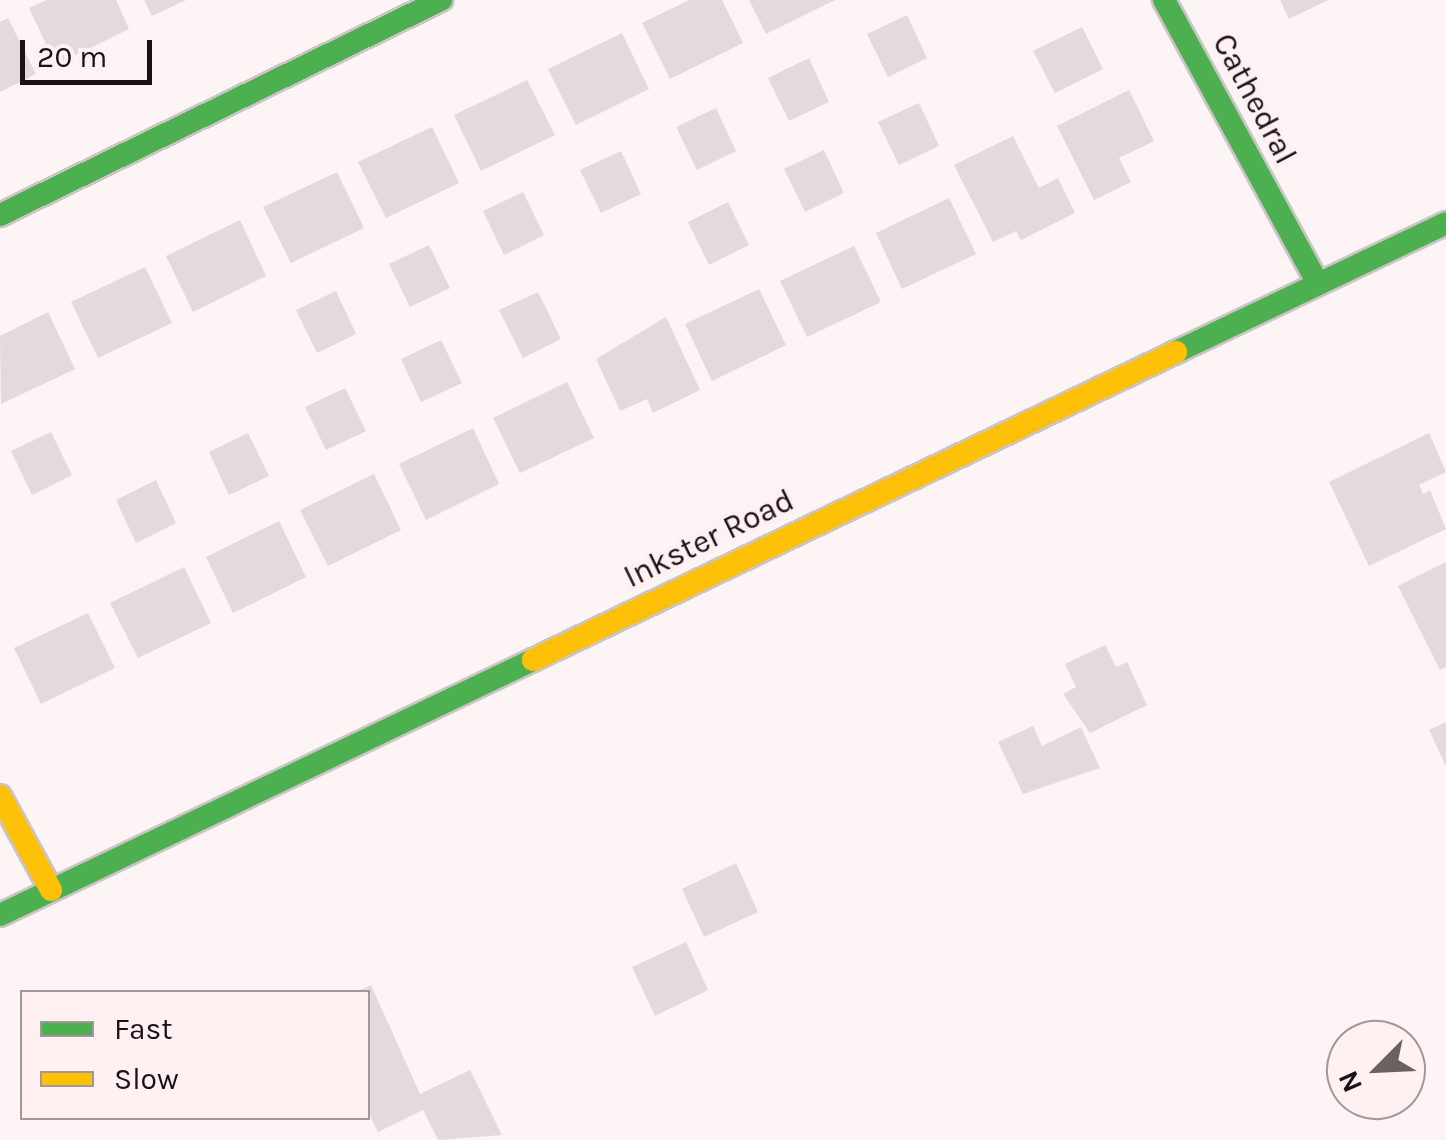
<!DOCTYPE html>
<style>
body{margin:0}
#map{position:relative;width:1446px;height:1140px;overflow:hidden;background:#fcf4f5;font-family:Karla,sans-serif}
div>[style]{position:absolute}
.building>*{inset:0;background:#e3dadb}
.roads{filter:drop-shadow(2px 0 #ccc4c5) drop-shadow(-2px 0 #ccc4c5) drop-shadow(0 2px #ccc4c5) drop-shadow(0 -2px #ccc4c5)}
.fast>*{height:22px;margin:-11px;padding:0 11px;transform-origin:11px;border-radius:11px;background:#4caf50}
.slow>*{height:22px;margin:-11px;padding:0 11px;transform-origin:11px;border-radius:11px;background:#ffc107}
span{translate:-50% -50%;white-space:nowrap;text-align:center;line-height:1.15;-webkit-text-stroke:9px #fff1f2;paint-order:stroke}
.street-label{font-size:32px;color:#1a1213}
.legend{position:absolute;left:20px;top:990px;width:350px;height:130px;box-sizing:border-box;background:#fff1f2;border:2px solid #a39899;margin:0;padding:12px 18px;list-style:none;font-size:30px;color:#1a1213}
.legend li{display:flex;align-items:center;gap:20px;height:50px}
.legend b{width:50px;border:2px solid #a39899}
.north{position:absolute;left:1326px;top:1020px;width:100px;height:100px;box-sizing:border-box;background:#fff1f2;border:2px solid #a39899;border-radius:50%;rotate:246deg;font-size:28px;font-weight:700;line-height:40px;text-align:center;color:#1a1213}
.north::after{content:'';display:block;margin:auto;width:35px;height:45px;background:#696162;clip-path:polygon(50% 0,100% 100%,50% 72%,0 100%)}
.scale{position:absolute;left:20px;top:40px;width:132px;height:45px;box-sizing:border-box;border:5px solid #1a1213;border-top:0;padding-left:12px;font-size:30px;line-height:35px;white-space:nowrap;color:#1a1213;-webkit-text-stroke:8px #fff1f2;paint-order:stroke}
</style>
<div id="map">
<div class="building">
<i style="clip-path:polygon(47px 0,116px 0,129px 29px,56px 65px,29px 8px)"></i>
<i style="clip-path:polygon(144px 0,186px 0,152px 16px)"></i>
<i style="clip-path:polygon(689px 0,722px 0,743px 43px,670px 79px,642px 23px)"></i>
<i style="clip-path:polygon(749px 0,835px 0,766px 34px)"></i>
<i style="clip-path:polygon(1280px 0,1328px 0,1289px 19px)"></i>
<i style="clip-path:polygon(907px 15px,927px 58px,888px 77px,867px 34px)"></i>
<i style="clip-path:polygon(8px 18px,36px 74px,0 92px,0 22px)"></i>
<i style="clip-path:polygon(1082px 27px,1103px 69px,1055px 93px,1033px 51px)"></i>
<i style="clip-path:polygon(622px 33px,649px 89px,576px 125px,548px 69px)"></i>
<i style="clip-path:polygon(809px 58px,829px 102px,789px 121px,768px 78px)"></i>
<i style="clip-path:polygon(527px 80px,555px 135px,481px 171px,454px 115px)"></i>
<i style="clip-path:polygon(1129px 90px,1154px 141px,1119px 158px,1131px 182px,1094px 200px,1057px 126px)"></i>
<i style="clip-path:polygon(919px 103px,939px 146px,899px 165px,878px 122px)"></i>
<i style="clip-path:polygon(716px 108px,736px 151px,697px 170px,676px 127px)"></i>
<i style="clip-path:polygon(432px 127px,459px 183px,386px 218px,358px 162px)"></i>
<i style="clip-path:polygon(1013px 136px,1039px 188px,1058px 178px,1075px 213px,1021px 240px,1016px 231px,993px 242px,954px 165px)"></i>
<i style="clip-path:polygon(824px 150px,844px 193px,805px 212px,784px 169px)"></i>
<i style="clip-path:polygon(621px 151px,641px 194px,601px 213px,580px 170px)"></i>
<i style="clip-path:polygon(337px 172px,364px 228px,291px 263px,263px 207px)"></i>
<i style="clip-path:polygon(523px 192px,544px 235px,504px 255px,483px 211px)"></i>
<i style="clip-path:polygon(949px 198px,976px 254px,902px 289px,876px 233px)"></i>
<i style="clip-path:polygon(728px 202px,749px 245px,709px 265px,688px 222px)"></i>
<i style="clip-path:polygon(240px 220px,266px 276px,193px 312px,166px 256px)"></i>
<i style="clip-path:polygon(429px 245px,450px 288px,410px 307px,389px 264px)"></i>
<i style="clip-path:polygon(854px 246px,881px 302px,807px 337px,780px 281px)"></i>
<i style="clip-path:polygon(145px 267px,172px 323px,98px 358px,71px 302px)"></i>
<i style="clip-path:polygon(759px 289px,786px 345px,712px 381px,685px 324px)"></i>
<i style="clip-path:polygon(336px 291px,356px 334px,317px 353px,296px 310px)"></i>
<i style="clip-path:polygon(538px 292px,561px 339px,523px 358px,499px 310px)"></i>
<i style="clip-path:polygon(48px 312px,75px 369px,1px 404px,0 336px)"></i>
<i style="clip-path:polygon(666px 317px,700px 390px,653px 413px,647px 399px,620px 411px,596px 359px)"></i>
<i style="clip-path:polygon(441px 340px,462px 383px,421px 402px,401px 359px)"></i>
<i style="clip-path:polygon(567px 382px,594px 438px,520px 473px,493px 418px)"></i>
<i style="clip-path:polygon(345px 388px,366px 431px,326px 450px,305px 407px)"></i>
<i style="clip-path:polygon(473px 428px,499px 484px,426px 520px,399px 464px)"></i>
<i style="clip-path:polygon(51px 432px,72px 475px,32px 495px,11px 451px)"></i>
<i style="clip-path:polygon(248px 433px,269px 476px,229px 495px,209px 452px)"></i>
<i style="clip-path:polygon(1429px 433px,1446px 472px,1419px 485px,1423px 494px,1430px 490px,1446px 529px,1369px 566px,1329px 482px)"></i>
<i style="clip-path:polygon(374px 474px,401px 530px,328px 566px,300px 510px)"></i>
<i style="clip-path:polygon(156px 480px,176px 523px,136px 543px,116px 500px)"></i>
<i style="clip-path:polygon(279px 521px,306px 577px,233px 613px,206px 557px)"></i>
<i style="clip-path:polygon(1446px 562px,1446px 667px,1440px 670px,1398px 586px)"></i>
<i style="clip-path:polygon(184px 567px,211px 623px,138px 658px,110px 603px)"></i>
<i style="clip-path:polygon(88px 613px,115px 668px,41px 704px,14px 648px)"></i>
<i style="clip-path:polygon(1105px 645px,1116px 667px,1127px 662px,1147px 705px,1090px 733px,1063px 694px,1076px 687px,1065px 664px)"></i>
<i style="clip-path:polygon(1446px 722px,1446px 766px,1429px 730px)"></i>
<i style="clip-path:polygon(1033px 726px,1042px 746px,1081px 727px,1100px 768px,1023px 794px,998px 742px)"></i>
<i style="clip-path:polygon(736px 863px,758px 912px,704px 937px,682px 889px)"></i>
<i style="clip-path:polygon(686px 942px,708px 990px,655px 1016px,632px 967px)"></i>
<i style="clip-path:polygon(371px 985px,420px 1094px,470px 1070px,502px 1135px,438px 1140px,423px 1110px,378px 1132px,368px 1111px,368px 992px,356px 992px)"></i>
</div>
<div class="roads">
<div class="fast">
<i style="left:1164px;top:0;width:323px;rotate:61.5deg"></i>
<i style="left:0;top:215px;width:491px;rotate:-26deg"></i>
<i style="left:1176px;top:352px;width:299px;rotate:-25.5deg"></i>
<i style="left:0;top:915px;width:591px;rotate:-25.57deg"></i>
</div>
<div class="slow">
<i style="left:533px;top:660px;width:713px;rotate:-25.59deg"></i>
<i style="left:0;top:796px;width:107px;rotate:61.5deg"></i>
</div>
</div>
<div class="street-label">
<span style="left:1254px;top:99px;rotate:62deg">Cathedral</span>
<span style="left:709px;top:539px;rotate:-26deg">Inkster Road</span>
</div>
<ul class="legend">
<li><b style="height:12px;background:#4caf50"></b>Fast</li>
<li><b style="height:12px;background:#ffc107"></b>Slow</li>
</ul>
<div class="north">N</div>
<div class="scale">20 m</div>
</div>
